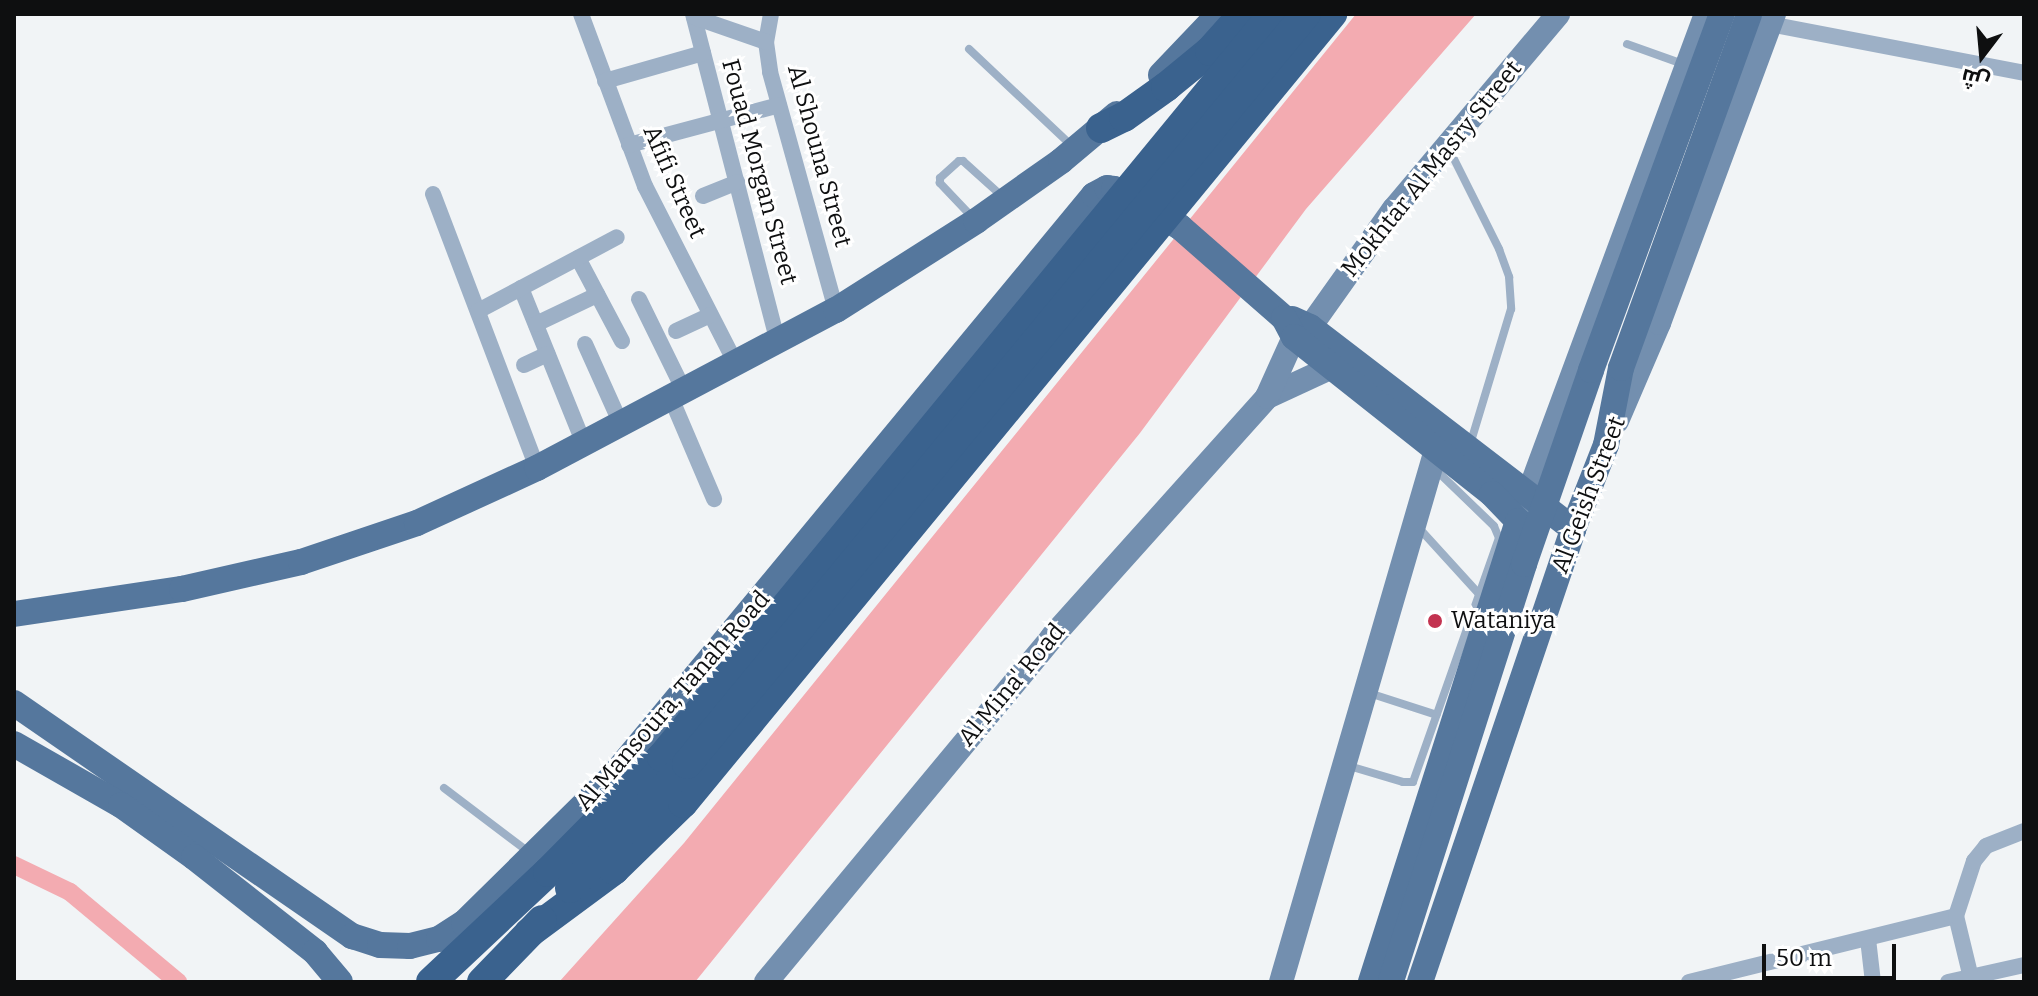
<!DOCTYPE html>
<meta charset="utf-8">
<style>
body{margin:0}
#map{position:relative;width:2038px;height:996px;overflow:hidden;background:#f1f4f6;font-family:Bitter,Cairo,serif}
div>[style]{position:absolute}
.water>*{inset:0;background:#f3abb1}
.canal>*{height:18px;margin:-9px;padding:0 9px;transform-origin:9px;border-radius:9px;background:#f3abb1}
.lane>*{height:8px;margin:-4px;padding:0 4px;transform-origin:4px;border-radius:4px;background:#9db0c6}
.street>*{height:16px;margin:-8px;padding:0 8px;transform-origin:8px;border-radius:8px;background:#9db0c6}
.secondary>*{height:24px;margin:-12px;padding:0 12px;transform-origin:12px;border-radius:12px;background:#738faf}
.primary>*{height:26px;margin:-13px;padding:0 13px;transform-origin:13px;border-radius:13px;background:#55779d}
.highway>*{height:30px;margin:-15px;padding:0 15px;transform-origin:15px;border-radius:15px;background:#3a628e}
.primary-bridge>*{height:26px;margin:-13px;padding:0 13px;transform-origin:13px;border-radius:13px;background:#55779d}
.highway-bridge>*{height:30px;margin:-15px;padding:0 15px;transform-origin:15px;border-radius:15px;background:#3a628e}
.dots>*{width:22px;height:22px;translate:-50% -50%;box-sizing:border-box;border:4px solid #fff;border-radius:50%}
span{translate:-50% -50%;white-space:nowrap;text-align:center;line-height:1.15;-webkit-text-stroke:6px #fff;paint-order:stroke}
.street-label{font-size:24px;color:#0e0f10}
.poi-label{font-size:24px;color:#0e0f10}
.left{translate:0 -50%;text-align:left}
.frame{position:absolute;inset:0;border:16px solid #0e0f10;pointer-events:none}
.north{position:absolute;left:1942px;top:16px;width:80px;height:80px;-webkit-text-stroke:6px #fff;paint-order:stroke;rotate:196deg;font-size:22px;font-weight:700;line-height:32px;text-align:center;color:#0e0f10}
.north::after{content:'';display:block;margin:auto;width:28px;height:36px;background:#0e0f10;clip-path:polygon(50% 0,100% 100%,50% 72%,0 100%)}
.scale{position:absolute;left:1762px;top:944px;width:134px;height:36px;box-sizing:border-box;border:4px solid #0e0f10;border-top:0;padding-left:10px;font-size:24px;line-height:28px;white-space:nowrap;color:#0e0f10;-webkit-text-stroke:6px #fff;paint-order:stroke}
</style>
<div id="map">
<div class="water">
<i style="clip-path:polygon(1356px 14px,1476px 14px,1306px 209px,1140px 433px,695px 982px,559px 982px,684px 843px)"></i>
</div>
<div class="canal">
<i style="left:14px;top:865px;width:62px;rotate:25.7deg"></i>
<i style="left:70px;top:892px;width:141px;rotate:39.8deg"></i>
</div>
<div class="lane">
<i style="left:1627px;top:44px;width:59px;rotate:19.7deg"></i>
<i style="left:969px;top:49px;width:141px;rotate:43.3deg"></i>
<i style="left:1450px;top:151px;width:110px;rotate:63.4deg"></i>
<i style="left:1499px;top:249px;width:30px;rotate:70deg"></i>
<i style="left:1509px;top:277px;width:32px;rotate:86deg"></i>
<i style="left:1511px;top:309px;width:142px;rotate:106.8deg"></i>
<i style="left:974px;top:219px;width:50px;rotate:-133.4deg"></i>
<i style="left:940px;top:183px;width:5px;rotate:-90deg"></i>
<i style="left:940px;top:178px;width:25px;rotate:-42deg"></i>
<i style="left:959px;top:161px;width:4px"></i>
<i style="left:963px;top:161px;width:54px;rotate:42deg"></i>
<i style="left:1418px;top:527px;width:91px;rotate:47.7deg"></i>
<i style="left:1369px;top:693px;width:71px;rotate:17.9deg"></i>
<i style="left:1349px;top:766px;width:56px;rotate:16.5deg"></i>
<i style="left:1403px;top:782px;width:10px"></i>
<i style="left:1413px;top:782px;width:259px;rotate:-70.6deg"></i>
<i style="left:1499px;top:538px;width:13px;rotate:-113deg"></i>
<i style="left:1494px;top:526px;width:83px;rotate:-136deg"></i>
<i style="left:444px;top:788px;width:108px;rotate:37.1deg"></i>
</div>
<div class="street">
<i style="left:581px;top:14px;width:184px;rotate:69.6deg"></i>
<i style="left:645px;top:186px;width:200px;rotate:62.9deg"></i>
<i style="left:693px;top:14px;width:339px;rotate:75.5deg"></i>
<i style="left:771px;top:14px;width:28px;rotate:100deg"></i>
<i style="left:766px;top:42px;width:30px;rotate:82deg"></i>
<i style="left:770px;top:72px;width:247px;rotate:74.5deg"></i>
<i style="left:694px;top:17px;width:76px;rotate:19.1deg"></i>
<i style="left:1770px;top:24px;width:259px;rotate:10.9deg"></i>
<i style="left:605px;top:81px;width:102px;rotate:-15.9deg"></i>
<i style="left:629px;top:145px;width:155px;rotate:-14.9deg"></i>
<i style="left:433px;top:194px;width:293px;rotate:69.2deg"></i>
<i style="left:703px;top:196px;width:37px;rotate:-22deg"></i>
<i style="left:578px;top:258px;width:94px;rotate:62.1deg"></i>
<i style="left:521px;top:288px;width:168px;rotate:68deg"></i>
<i style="left:639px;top:299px;width:102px;rotate:63.9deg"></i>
<i style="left:478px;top:311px;width:157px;rotate:-28deg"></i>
<i style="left:536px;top:324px;width:68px;rotate:-25.4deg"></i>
<i style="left:676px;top:331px;width:38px;rotate:-25deg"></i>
<i style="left:585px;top:344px;width:88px;rotate:65.8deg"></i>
<i style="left:524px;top:365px;width:26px;rotate:-25deg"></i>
<i style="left:671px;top:398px;width:110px;rotate:66.9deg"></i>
<i style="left:1868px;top:939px;width:43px;rotate:83.4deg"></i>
<i style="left:1689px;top:982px;width:275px;rotate:-13.9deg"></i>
<i style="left:1948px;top:982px;width:78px;rotate:-12.6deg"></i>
<i style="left:1972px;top:982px;width:68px;rotate:-103.6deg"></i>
<i style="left:1956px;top:916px;width:58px;rotate:-71.9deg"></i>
<i style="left:1974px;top:861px;width:19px;rotate:-51deg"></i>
<i style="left:1986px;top:846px;width:41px;rotate:-21.5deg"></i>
</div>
<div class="secondary">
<i style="left:1310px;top:327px;width:145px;rotate:-54.6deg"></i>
<i style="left:1394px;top:209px;width:255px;rotate:-49.9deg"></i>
<i style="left:1267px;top:397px;width:72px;rotate:-24.8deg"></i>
<i style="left:1617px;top:421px;width:107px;rotate:-66.8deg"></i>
<i style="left:1659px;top:323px;width:330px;rotate:-69.6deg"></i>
<i style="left:1522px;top:511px;width:530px;rotate:-69.68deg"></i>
<i style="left:766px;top:982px;width:448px;rotate:-50.3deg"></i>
<i style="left:1052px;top:637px;width:322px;rotate:-48.1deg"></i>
<i style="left:1267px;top:397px;width:66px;rotate:-65.8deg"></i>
<i style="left:1281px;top:982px;width:554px;rotate:-73.76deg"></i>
</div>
<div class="primary">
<i style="left:1161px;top:75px;width:84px;rotate:-46.4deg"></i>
<i style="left:1292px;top:319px;width:20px;rotate:24deg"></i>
<i style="left:1310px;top:327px;width:332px;rotate:37.5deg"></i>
<i style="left:14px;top:614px;width:170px;rotate:-8.5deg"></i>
<i style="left:182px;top:589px;width:122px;rotate:-12.8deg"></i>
<i style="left:301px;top:562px;width:122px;rotate:-18.6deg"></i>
<i style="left:417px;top:523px;width:132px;rotate:-24.6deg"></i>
<i style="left:537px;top:468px;width:338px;rotate:-27.9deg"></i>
<i style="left:836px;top:310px;width:166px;rotate:-32.4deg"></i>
<i style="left:976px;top:221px;width:104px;rotate:-35.2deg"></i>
<i style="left:1061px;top:161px;width:73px;rotate:-40deg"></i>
<i style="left:14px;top:703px;width:411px;rotate:34.6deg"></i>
<i style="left:352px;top:936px;width:29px;rotate:18deg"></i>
<i style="left:380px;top:945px;width:30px;rotate:2deg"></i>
<i style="left:410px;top:946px;width:30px;rotate:-14deg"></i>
<i style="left:439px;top:939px;width:30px;rotate:-33deg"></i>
<i style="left:464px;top:923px;width:212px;rotate:-44.6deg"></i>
<i style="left:615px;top:774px;width:751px;rotate:-50.4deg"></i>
<i style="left:1094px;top:195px;width:15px;rotate:-28deg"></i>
<i style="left:1107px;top:188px;width:7px;rotate:8deg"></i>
<i style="left:1114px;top:189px;width:76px;rotate:29.9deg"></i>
<i style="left:1180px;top:227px;width:138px;rotate:41.2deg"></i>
<i style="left:1284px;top:318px;width:21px;rotate:62deg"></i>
<i style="left:1294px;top:337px;width:253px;rotate:38.4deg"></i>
<i style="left:1492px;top:494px;width:37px;rotate:46deg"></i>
<i style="left:1518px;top:521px;width:484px;rotate:107.7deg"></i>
<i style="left:14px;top:744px;width:123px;rotate:29.7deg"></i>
<i style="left:121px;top:805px;width:90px;rotate:35.5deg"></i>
<i style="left:194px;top:857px;width:154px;rotate:38.1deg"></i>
<i style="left:315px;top:952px;width:39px;rotate:50deg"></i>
<i style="left:1420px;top:982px;width:478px;rotate:-71.3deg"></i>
<i style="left:1573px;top:529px;width:90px;rotate:-68.6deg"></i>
<i style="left:1606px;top:445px;width:78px;rotate:-79deg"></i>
<i style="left:1621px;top:368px;width:376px;rotate:-70.1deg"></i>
</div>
<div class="highway">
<i style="left:1101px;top:128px;width:25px;rotate:-26deg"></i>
<i style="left:1124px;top:117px;width:52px;rotate:-35.5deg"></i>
<i style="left:1166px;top:87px;width:57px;rotate:-39.3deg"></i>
<i style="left:1210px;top:51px;width:50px;rotate:-48.3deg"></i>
<i style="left:529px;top:933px;width:106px;rotate:-36.5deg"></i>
<i style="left:614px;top:870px;width:96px;rotate:-44.2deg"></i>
<i style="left:683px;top:803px;width:1022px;rotate:-50.56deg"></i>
<i style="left:431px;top:982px;width:161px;rotate:-43.2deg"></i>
<i style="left:482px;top:982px;width:86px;rotate:-45.9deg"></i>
</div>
<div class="primary-bridge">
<i style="left:1391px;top:981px;width:438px;rotate:-72.3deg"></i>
<i style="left:1524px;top:564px;width:205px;rotate:-70.9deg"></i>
<i style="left:1591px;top:370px;width:379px;rotate:-69.8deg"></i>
</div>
<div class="highway-bridge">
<i style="left:548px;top:872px;width:162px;rotate:-45.3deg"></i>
<i style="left:662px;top:757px;width:962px;rotate:-50.57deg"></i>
<i style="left:570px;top:888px;width:170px;rotate:-46.7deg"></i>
<i style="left:687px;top:764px;width:972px;rotate:-50.47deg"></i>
</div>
<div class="dots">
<i style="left:1435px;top:621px;background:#c33350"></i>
</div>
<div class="street-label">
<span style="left:819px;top:156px;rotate:75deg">Al Shouna Street</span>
<span style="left:1432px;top:169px;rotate:-51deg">Mokhtar Al Masry Street</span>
<span style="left:759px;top:172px;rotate:75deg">Fouad Morgan Street</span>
<span style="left:674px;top:182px;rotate:66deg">Afifi Street</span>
<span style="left:1589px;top:495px;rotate:-69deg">Al Geish Street</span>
<span style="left:1012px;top:685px;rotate:-50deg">Al Mina' Road</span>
<span style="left:673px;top:701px;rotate:-49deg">Al Mansoura, Tanah Road</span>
</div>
<div class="poi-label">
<span class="left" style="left:1451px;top:621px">Wataniya</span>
</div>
<div class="frame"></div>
<div class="north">ش</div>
<div class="scale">50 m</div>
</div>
